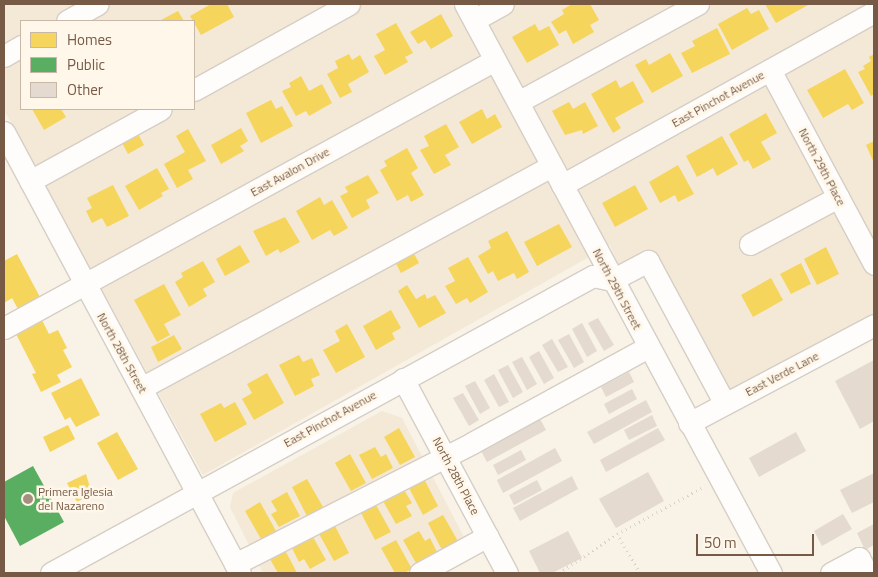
<!DOCTYPE html>
<style>
body{margin:0}
#map{position:relative;width:878px;height:577px;overflow:hidden;background:#f8f2e7;font-family:"Titillium Web",sans-serif}
div>[style]{position:absolute}
.residential>*{inset:0;background:#f4e8d7}
.homes>*{inset:0;background:#f6d55c}
.public>*{inset:0;background:#5aae61}
.building>*{inset:0;background:#e4dacf}
.path>*{height:3px;margin-top:-1.5px;transform-origin:0;background:repeating-linear-gradient(90deg,#dad2cb 0 1px,transparent 0 5px)}
.roads{filter:drop-shadow(1px 0 #d5cec5) drop-shadow(-1px 0 #d5cec5) drop-shadow(0 1px #d5cec5) drop-shadow(0 -1px #d5cec5)}
.minor>*{height:21px;margin:-10.5px;padding:0 10.5px;transform-origin:10.5px;border-radius:10.5px;background:#fefdfb}
.dots>*{width:14px;height:14px;translate:-50% -50%;box-sizing:border-box;border:2px solid #fff7e9;border-radius:50%}
span{translate:-50% -50%;white-space:nowrap;text-align:center;line-height:1.15;-webkit-text-stroke:5px #fff7e9;paint-order:stroke}
.street-label{font-size:12px;color:#775a46}
.poi-label{font-size:12px;color:#775a46}
.left{translate:0 -50%;text-align:left}
.frame{position:absolute;inset:0;border:5px solid #775a46;pointer-events:none}
.legend{position:absolute;left:20px;top:20px;width:175px;height:90px;box-sizing:border-box;background:#fff7e9;border:1px solid #c9b8a8;margin:0;padding:6px 9px;list-style:none;font-size:15px;color:#775a46}
.legend li{display:flex;align-items:center;gap:10px;height:25px}
.legend b{width:25px;border:1px solid #c9b8a8}
.scale{position:absolute;left:696px;top:534px;width:118px;height:22px;box-sizing:border-box;border:2px solid #775a46;border-top:0;padding-left:6px;font-size:15px;line-height:18px;white-space:nowrap;color:#775a46;-webkit-text-stroke:4px #fff7e9;paint-order:stroke}
</style>
<div id="map">
<div class="residential">
<i style="clip-path:polygon(evenodd,4px 4px,874px 4px,874px 315px,726px 393px,645px 249px,619px 266px,610px 245px,203px 475px,4px 110px,4px 4px,21px 21px,194px 21px,194px 109px,21px 109px,21px 21px)"></i>
<i style="clip-path:polygon(382px 411px,402px 418px,466px 541px,408px 573px,263px 573px,230px 507px,233px 493px)"></i>
</div>
<div class="homes">
<i style="clip-path:polygon(211px 4px,227px 4px,234px 17px,201px 35px,190px 16px)"></i>
<i style="clip-path:polygon(572px 4px,590px 4px,599px 20px,590px 25px,594px 32px,573px 44px,566px 30px,559px 34px,551px 22px,564px 14px,562px 10px)"></i>
<i style="clip-path:polygon(765px 4px,807px 4px,808px 5px,776px 23px)"></i>
<i style="clip-path:polygon(747px 8px,751px 14px,759px 10px,769px 29px,732px 50px,718px 24px)"></i>
<i style="clip-path:polygon(178px 11px,184px 21px,159px 21px)"></i>
<i style="clip-path:polygon(441px 14px,453px 36px,431px 49px,425px 40px,418px 44px,410px 32px)"></i>
<i style="clip-path:polygon(396px 23px,413px 53px,405px 57px,408px 62px,385px 75px,374px 56px,385px 50px,376px 34px)"></i>
<i style="clip-path:polygon(535px 24px,539px 31px,549px 26px,559px 45px,527px 63px,512px 37px)"></i>
<i style="clip-path:polygon(717px 28px,730px 54px,692px 73px,681px 53px,695px 46px,692px 41px)"></i>
<i style="clip-path:polygon(670px 53px,683px 76px,652px 93px,635px 65px,646px 59px,649px 65px)"></i>
<i style="clip-path:polygon(349px 54px,352px 60px,360px 55px,369px 72px,348px 84px,352px 92px,340px 98px,327px 74px,338px 68px,335px 61px)"></i>
<i style="clip-path:polygon(874px 54px,874px 94px,871px 96px,858px 72px,865px 69px,863px 66px,871px 61px,869px 57px)"></i>
<i style="clip-path:polygon(845px 69px,864px 103px,852px 110px,848px 104px,823px 118px,807px 90px)"></i>
<i style="clip-path:polygon(301px 76px,309px 91px,322px 84px,332px 103px,309px 116px,306px 111px,296px 116px,282px 91px,291px 87px,289px 83px)"></i>
<i style="clip-path:polygon(616px 80px,620px 88px,633px 81px,644px 102px,615px 118px,621px 128px,613px 133px,591px 94px)"></i>
<i style="clip-path:polygon(271px 100px,276px 109px,282px 106px,293px 126px,261px 143px,246px 113px)"></i>
<i style="clip-path:polygon(569px 102px,573px 109px,585px 102px,598px 126px,583px 134px,582px 130px,565px 135px,552px 111px)"></i>
<i style="clip-path:polygon(32px 109px,61px 109px,66px 117px,44px 130px)"></i>
<i style="clip-path:polygon(482px 109px,487px 119px,495px 114px,502px 127px,472px 144px,459px 122px)"></i>
<i style="clip-path:polygon(766px 113px,777px 133px,761px 142px,771px 159px,753px 169px,748px 160px,744px 162px,729px 134px)"></i>
<i style="clip-path:polygon(446px 124px,459px 147px,445px 155px,451px 165px,434px 174px,420px 150px,429px 146px,424px 136px)"></i>
<i style="clip-path:polygon(241px 128px,248px 141px,240px 146px,244px 151px,221px 164px,211px 145px)"></i>
<i style="clip-path:polygon(188px 129px,206px 161px,188px 170px,193px 179px,177px 188px,164px 164px,185px 152px,176px 136px)"></i>
<i style="clip-path:polygon(136px 130px,144px 145px,128px 154px,120px 139px)"></i>
<i style="clip-path:polygon(722px 136px,738px 164px,717px 176px,713px 168px,697px 177px,686px 156px)"></i>
<i style="clip-path:polygon(874px 141px,874px 163px,866px 145px)"></i>
<i style="clip-path:polygon(407px 148px,418px 168px,411px 173px,424px 195px,411px 202px,408px 195px,397px 201px,380px 170px,387px 166px,384px 161px)"></i>
<i style="clip-path:polygon(678px 165px,694px 194px,678px 202px,675px 195px,660px 203px,649px 182px)"></i>
<i style="clip-path:polygon(157px 168px,169px 189px,161px 193px,163px 196px,139px 210px,125px 186px)"></i>
<i style="clip-path:polygon(368px 175px,379px 193px,366px 200px,370px 208px,352px 218px,340px 196px,348px 192px,345px 187px)"></i>
<i style="clip-path:polygon(113px 185px,129px 216px,107px 227px,102px 218px,92px 223px,86px 211px,92px 208px,87px 198px)"></i>
<i style="clip-path:polygon(635px 185px,648px 209px,615px 227px,602px 203px)"></i>
<i style="clip-path:polygon(320px 197px,324px 205px,332px 200px,348px 228px,334px 236px,330px 230px,312px 240px,296px 211px)"></i>
<i style="clip-path:polygon(285px 217px,300px 242px,280px 253px,278px 249px,266px 256px,253px 231px)"></i>
<i style="clip-path:polygon(559px 224px,572px 247px,537px 266px,524px 242px)"></i>
<i style="clip-path:polygon(507px 231px,529px 272px,517px 279px,514px 273px,498px 281px,493px 271px,488px 274px,478px 256px,491px 248px,488px 241px)"></i>
<i style="clip-path:polygon(240px 245px,250px 262px,225px 276px,216px 259px)"></i>
<i style="clip-path:polygon(826px 247px,839px 274px,817px 285px,804px 259px)"></i>
<i style="clip-path:polygon(411px 248px,419px 263px,401px 273px,393px 258px)"></i>
<i style="clip-path:polygon(17px 254px,41px 299px,19px 311px,12px 298px,4px 303px,4px 261px)"></i>
<i style="clip-path:polygon(468px 257px,488px 292px,470px 303px,467px 298px,456px 304px,445px 286px,455px 281px,448px 268px)"></i>
<i style="clip-path:polygon(203px 261px,215px 282px,203px 289px,207px 296px,189px 307px,175px 282px,183px 277px,181px 273px)"></i>
<i style="clip-path:polygon(801px 263px,811px 284px,791px 294px,780px 274px)"></i>
<i style="clip-path:polygon(771px 278px,783px 300px,753px 317px,741px 295px)"></i>
<i style="clip-path:polygon(164px 284px,181px 315px,164px 324px,170px 335px,157px 342px,134px 300px)"></i>
<i style="clip-path:polygon(407px 285px,416px 299px,425px 294px,427px 299px,435px 295px,446px 313px,419px 328px,398px 291px)"></i>
<i style="clip-path:polygon(391px 310px,401px 328px,392px 333px,395px 339px,376px 350px,363px 326px)"></i>
<i style="clip-path:polygon(42px 320px,49px 334px,58px 330px,67px 348px,63px 350px,72px 367px,57px 375px,61px 382px,41px 392px,32px 374px,36px 373px,16px 334px)"></i>
<i style="clip-path:polygon(347px 324px,365px 357px,336px 373px,323px 350px,340px 341px,335px 331px)"></i>
<i style="clip-path:polygon(174px 335px,182px 349px,158px 362px,151px 347px)"></i>
<i style="clip-path:polygon(299px 355px,303px 362px,312px 358px,320px 375px,311px 379px,314px 386px,295px 396px,279px 365px)"></i>
<i style="clip-path:polygon(267px 373px,284px 403px,254px 420px,242px 399px,252px 393px,247px 384px)"></i>
<i style="clip-path:polygon(81px 378px,100px 415px,76px 427px,70px 417px,65px 420px,51px 393px)"></i>
<i style="clip-path:polygon(235px 402px,247px 424px,215px 442px,200px 414px,221px 403px,224px 408px)"></i>
<i style="clip-path:polygon(68px 425px,75px 439px,50px 452px,43px 437px)"></i>
<i style="clip-path:polygon(399px 428px,415px 457px,400px 465px,384px 437px)"></i>
<i style="clip-path:polygon(117px 432px,138px 469px,118px 480px,97px 443px)"></i>
<i style="clip-path:polygon(375px 447px,381px 457px,386px 454px,393px 468px,372px 479px,359px 455px)"></i>
<i style="clip-path:polygon(350px 454px,366px 483px,351px 491px,335px 463px)"></i>
<i style="clip-path:polygon(86px 474px,92px 494px,77px 502px,67px 483px)"></i>
<i style="clip-path:polygon(423px 477px,438px 506px,423px 515px,408px 486px)"></i>
<i style="clip-path:polygon(307px 479px,323px 507px,307px 516px,292px 487px)"></i>
<i style="clip-path:polygon(404px 490px,412px 503px,406px 506px,412px 516px,396px 524px,383px 501px)"></i>
<i style="clip-path:polygon(287px 492px,300px 516px,279px 527px,271px 514px,277px 511px,271px 501px)"></i>
<i style="clip-path:polygon(260px 502px,276px 531px,261px 539px,245px 511px)"></i>
<i style="clip-path:polygon(375px 503px,391px 532px,375px 540px,360px 511px)"></i>
<i style="clip-path:polygon(443px 515px,459px 543px,443px 552px,428px 523px)"></i>
<i style="clip-path:polygon(334px 524px,349px 553px,334px 561px,318px 532px)"></i>
<i style="clip-path:polygon(419px 531px,425px 541px,430px 538px,437px 552px,416px 563px,403px 540px)"></i>
<i style="clip-path:polygon(313px 537px,326px 560px,310px 569px,304px 559px,299px 562px,292px 548px)"></i>
<i style="clip-path:polygon(396px 540px,412px 569px,404px 573px,395px 573px,381px 548px)"></i>
<i style="clip-path:polygon(285px 550px,297px 573px,278px 573px,270px 559px)"></i>
</div>
<div class="public">
<i style="clip-path:polygon(33px 466px,64px 522px,20px 546px,4px 516px,4px 482px)"></i>
</div>
<div class="building">
<i style="clip-path:polygon(598px 318px,614px 345px,604px 351px,588px 323px)"></i>
<i style="clip-path:polygon(582px 323px,597px 351px,587px 357px,572px 329px)"></i>
<i style="clip-path:polygon(569px 334px,584px 362px,574px 368px,558px 340px)"></i>
<i style="clip-path:polygon(552px 339px,568px 367px,558px 372px,542px 345px)"></i>
<i style="clip-path:polygon(539px 351px,554px 378px,544px 384px,529px 357px)"></i>
<i style="clip-path:polygon(522px 357px,537px 384px,527px 390px,512px 362px)"></i>
<i style="clip-path:polygon(874px 360px,874px 421px,860px 429px,835px 381px)"></i>
<i style="clip-path:polygon(508px 365px,523px 392px,513px 398px,498px 370px)"></i>
<i style="clip-path:polygon(629px 372px,634px 382px,606px 397px,601px 387px)"></i>
<i style="clip-path:polygon(494px 374px,509px 402px,499px 407px,484px 380px)"></i>
<i style="clip-path:polygon(475px 381px,490px 408px,480px 414px,465px 386px)"></i>
<i style="clip-path:polygon(632px 389px,637px 399px,609px 414px,604px 404px)"></i>
<i style="clip-path:polygon(463px 393px,479px 420px,469px 426px,453px 398px)"></i>
<i style="clip-path:polygon(646px 400px,652px 412px,594px 444px,587px 432px)"></i>
<i style="clip-path:polygon(652px 415px,657px 426px,629px 440px,624px 430px)"></i>
<i style="clip-path:polygon(539px 417px,546px 430px,487px 462px,480px 449px)"></i>
<i style="clip-path:polygon(658px 428px,665px 440px,606px 472px,600px 460px)"></i>
<i style="clip-path:polygon(796px 432px,806px 451px,759px 477px,749px 458px)"></i>
<i style="clip-path:polygon(555px 448px,562px 461px,503px 493px,497px 480px)"></i>
<i style="clip-path:polygon(521px 450px,526px 460px,498px 475px,493px 465px)"></i>
<i style="clip-path:polygon(648px 472px,664px 501px,616px 528px,599px 499px)"></i>
<i style="clip-path:polygon(874px 473px,874px 502px,852px 513px,840px 490px)"></i>
<i style="clip-path:polygon(572px 476px,578px 489px,520px 521px,513px 508px)"></i>
<i style="clip-path:polygon(537px 480px,542px 490px,514px 505px,509px 495px)"></i>
<i style="clip-path:polygon(843px 514px,852px 529px,822px 546px,814px 531px)"></i>
<i style="clip-path:polygon(874px 524px,874px 545px,865px 550px,857px 533px)"></i>
<i style="clip-path:polygon(568px 531px,582px 558px,552px 573px,540px 573px,529px 551px)"></i>
</div>
<div class="path">
<i style="left:559px;top:573px;width:70px;rotate:-33.9deg"></i>
<i style="left:640px;top:573px;width:45px;rotate:-120.5deg"></i>
<i style="left:617px;top:534px;width:100px;rotate:-28.6deg"></i>
</div>
<div class="roads">
<div class="minor">
<i style="left:465px;top:4px;width:646px;rotate:61.73deg"></i>
<i style="left:474px;top:20px;width:33px;rotate:-29deg"></i>
<i style="left:67px;top:21px;width:35px;rotate:-29deg"></i>
<i style="left:4px;top:56px;width:20px;rotate:-30deg"></i>
<i style="left:770px;top:70px;width:220px;rotate:61.8deg"></i>
<i style="left:194px;top:90px;width:177px;rotate:-29deg"></i>
<i style="left:518px;top:102px;width:205px;rotate:-28.6deg"></i>
<i style="left:4px;top:132px;width:500px;rotate:61.85deg"></i>
<i style="left:30px;top:181px;width:149px;rotate:-28.8deg"></i>
<i style="left:562px;top:185px;width:357px;rotate:-29deg"></i>
<i style="left:750px;top:244px;width:100px;rotate:-28.1deg"></i>
<i style="left:612px;top:280px;width:41px;rotate:-27.8deg"></i>
<i style="left:648px;top:261px;width:162px;rotate:61.7deg"></i>
<i style="left:4px;top:328px;width:559px;rotate:-28.63deg"></i>
<i style="left:403px;top:379px;width:220px;rotate:61.8deg"></i>
<i style="left:141px;top:388px;width:466px;rotate:-28.4deg"></i>
<i style="left:689px;top:423px;width:209px;rotate:-27.9deg"></i>
<i style="left:235px;top:564px;width:266px;rotate:-27deg"></i>
<i style="left:472px;top:443px;width:200px;rotate:-28.6deg"></i>
<i style="left:51px;top:573px;width:618px;rotate:-28.72deg"></i>
<i style="left:593px;top:276px;width:19px;rotate:12deg"></i>
<i style="left:420px;top:573px;width:77px;rotate:-28.6deg"></i>
<i style="left:831px;top:573px;width:32px;rotate:-28deg"></i>
<i style="left:859px;top:558px;width:17px;rotate:62deg"></i>
</div>
</div>
<div class="dots">
<i style="left:28px;top:499px;background:#a48f7e"></i>
</div>
<div class="street-label">
<span style="left:718px;top:99px;rotate:-29deg">East Pinchot Avenue</span>
<span style="left:822px;top:167px;rotate:62deg">North 29th Place</span>
<span style="left:290px;top:172px;rotate:-29deg">East Avalon Drive</span>
<span style="left:617px;top:289px;rotate:62deg">North 29th Street</span>
<span style="left:122px;top:353px;rotate:61deg">North 28th Street</span>
<span style="left:782px;top:374px;rotate:-28deg">East Verde Lane</span>
<span style="left:330px;top:419px;rotate:-29deg">East Pinchot Avenue</span>
<span style="left:456px;top:476px;rotate:62deg">North 28th Place</span>
</div>
<div class="poi-label">
<span class="left" style="left:38px;top:499px">Primera Iglesia<br>del Nazareno</span>
</div>
<div class="frame"></div>
<ul class="legend">
<li><b style="height:14px;background:#f6d55c"></b>Homes</li>
<li><b style="height:14px;background:#5aae61"></b>Public</li>
<li><b style="height:14px;background:#e4dacf"></b>Other</li>
</ul>
<div class="scale">50 m</div>
</div>
